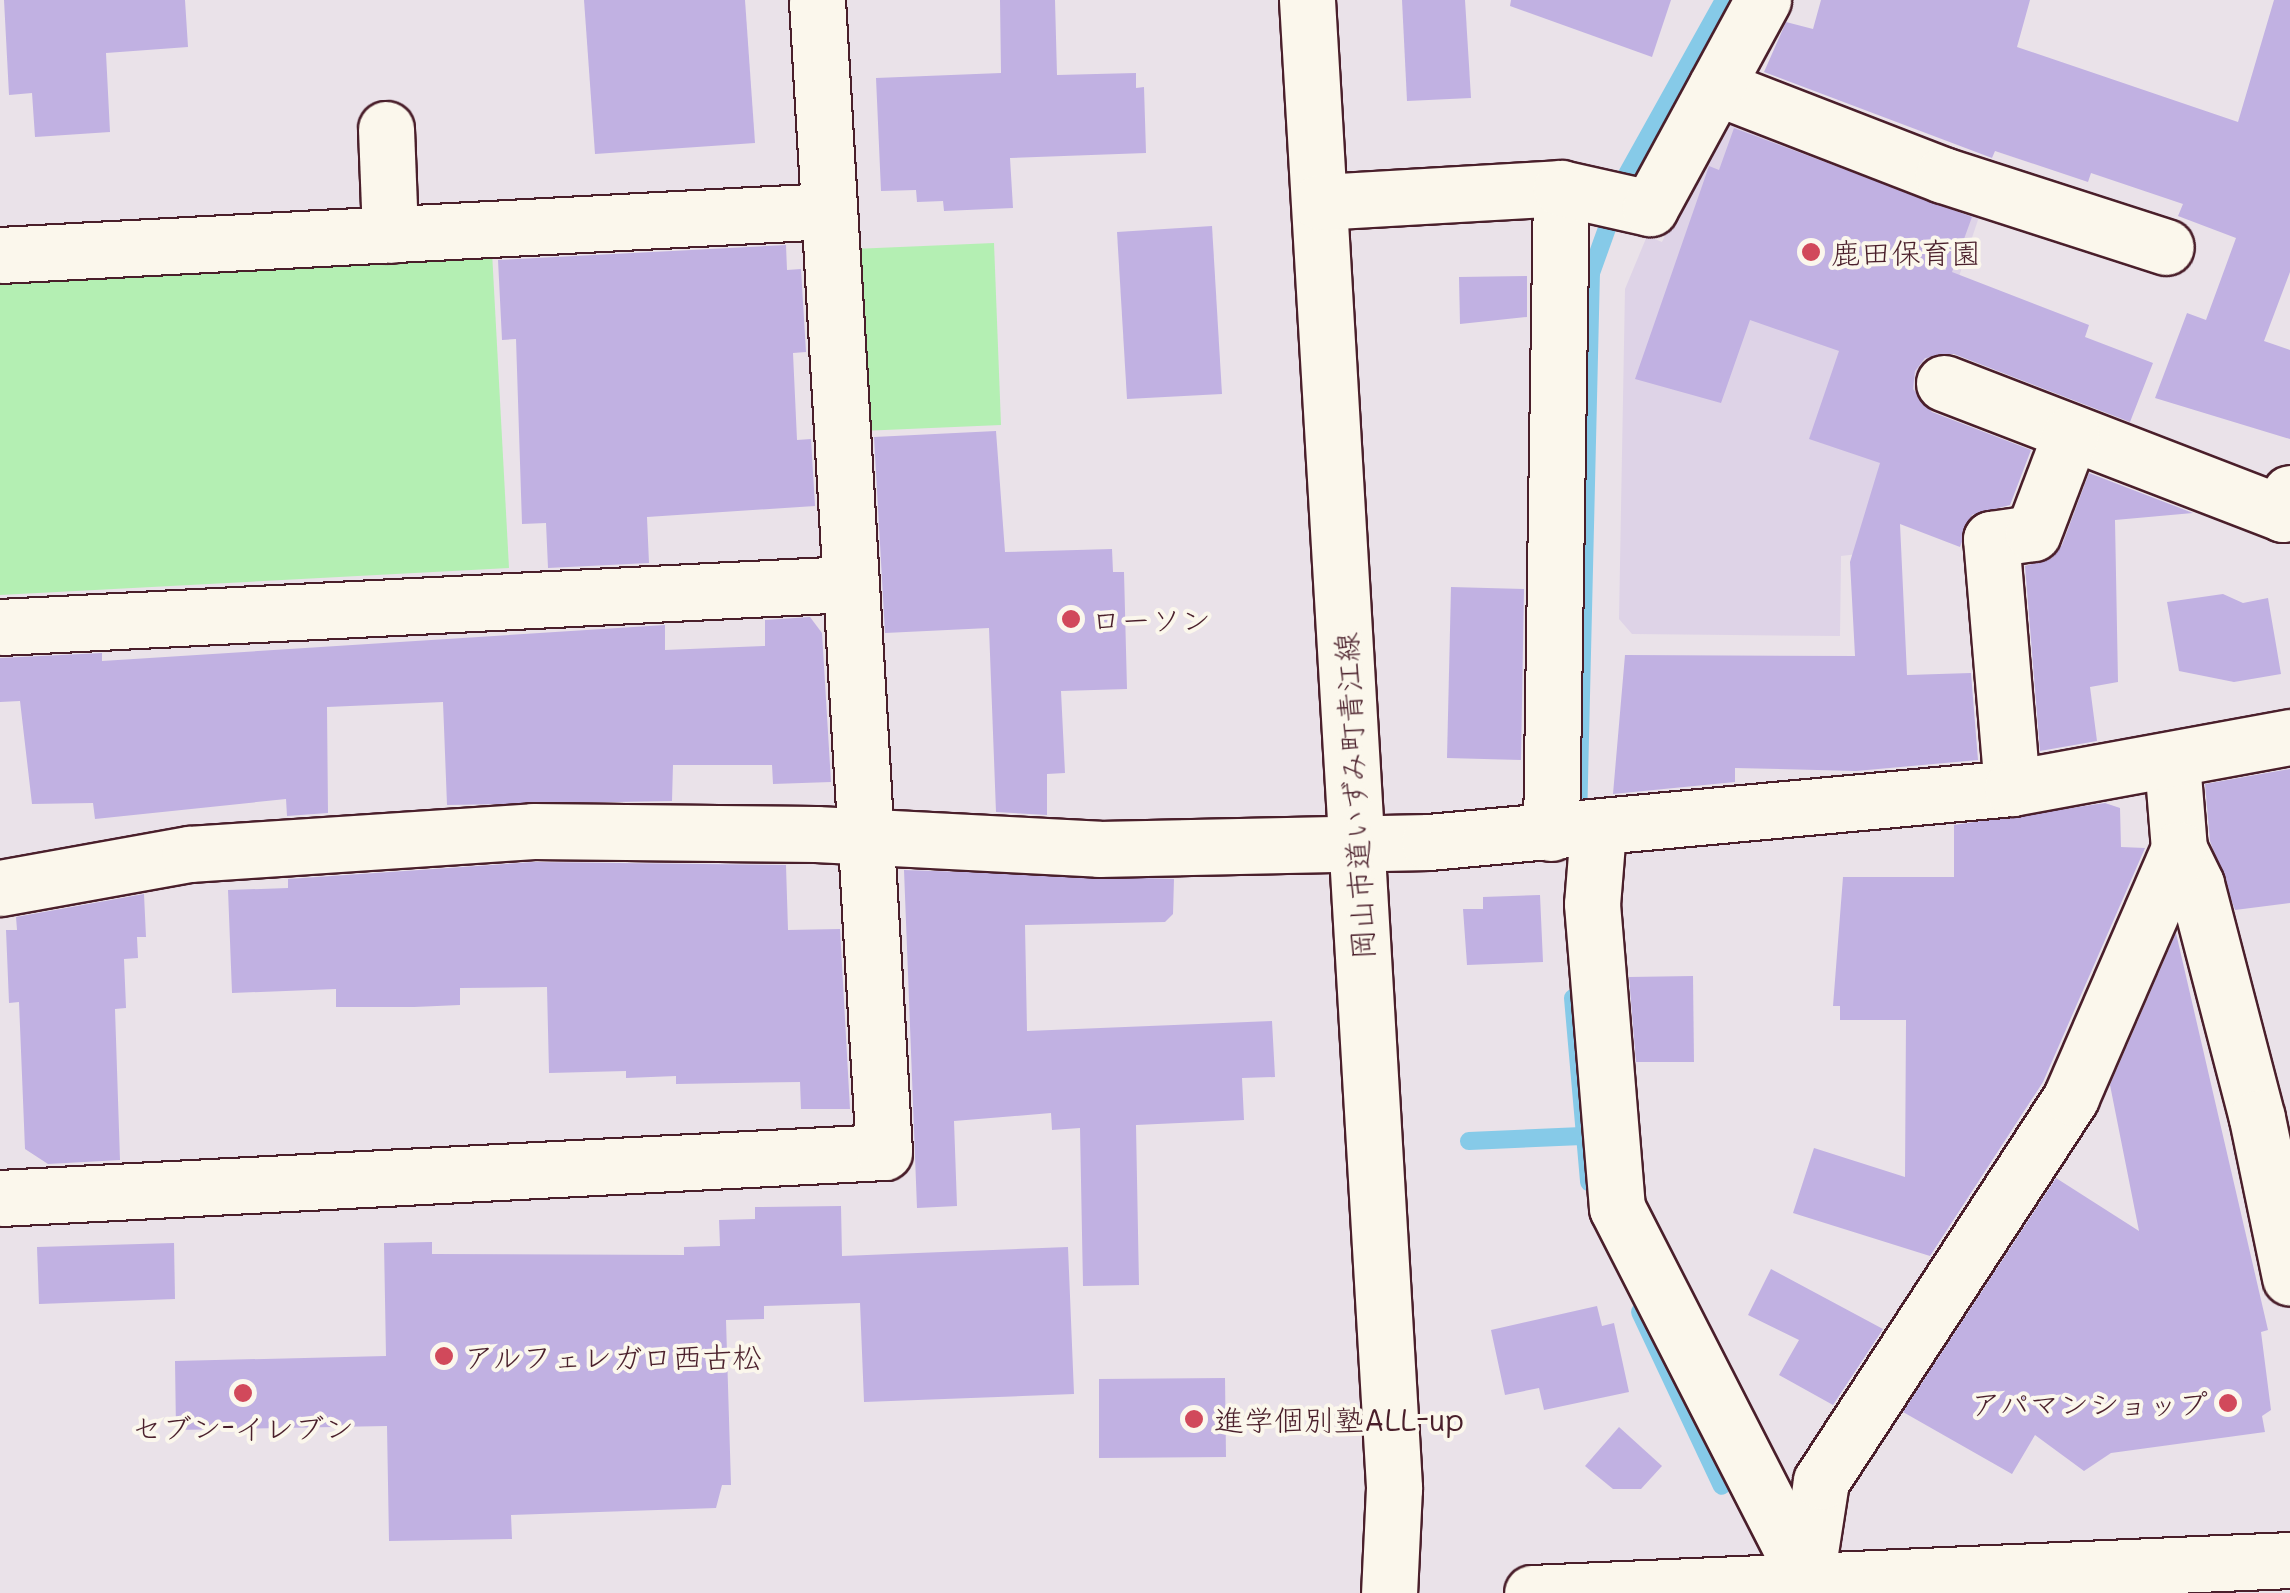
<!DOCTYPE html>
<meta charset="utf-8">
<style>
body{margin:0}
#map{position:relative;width:2290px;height:1593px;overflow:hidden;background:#eae2e9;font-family:Mali,"Klee One",sans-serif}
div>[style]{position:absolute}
.built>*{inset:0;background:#ded3e7}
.green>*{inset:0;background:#b4efb3}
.stream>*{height:18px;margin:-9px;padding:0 9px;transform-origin:9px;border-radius:9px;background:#86cae8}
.building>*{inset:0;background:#c1b1e2}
.roads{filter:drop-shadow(2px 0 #4a1f2b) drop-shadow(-2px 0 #4a1f2b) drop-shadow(0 2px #4a1f2b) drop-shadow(0 -2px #4a1f2b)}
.minor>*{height:55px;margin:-27.5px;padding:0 27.5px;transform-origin:27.5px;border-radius:27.5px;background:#fbf7ec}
.dots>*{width:28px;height:28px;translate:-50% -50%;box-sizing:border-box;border:5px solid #fbf7ec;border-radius:50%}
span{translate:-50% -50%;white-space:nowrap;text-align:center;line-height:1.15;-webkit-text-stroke:8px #fbf7ec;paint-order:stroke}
.poi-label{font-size:30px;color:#4a1f2b}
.left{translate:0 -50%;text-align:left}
.right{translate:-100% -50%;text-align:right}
.street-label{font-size:30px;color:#4a1f2b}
</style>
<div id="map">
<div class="built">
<i style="clip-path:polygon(1723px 110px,1982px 208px,1866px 553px,1841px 556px,1840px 636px,1632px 634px,1619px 619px,1625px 289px,1647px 236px,1662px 242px)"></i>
</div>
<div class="green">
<i style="clip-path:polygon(994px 243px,1001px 425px,861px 431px,853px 249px)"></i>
<i style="clip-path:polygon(492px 252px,509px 568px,0 595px,0 278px)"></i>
</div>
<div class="stream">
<i style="left:1578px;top:823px;width:550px;rotate:-88.65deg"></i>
<i style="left:1591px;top:273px;width:101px;rotate:-70.3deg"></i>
<i style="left:1625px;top:178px;width:204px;rotate:-60.9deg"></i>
<i style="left:1573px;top:998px;width:185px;rotate:85deg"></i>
<i style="left:1469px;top:1141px;width:113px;rotate:-2.5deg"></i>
<i style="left:1640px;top:1312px;width:192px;rotate:64.8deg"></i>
</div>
<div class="building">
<i style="clip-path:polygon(4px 0,185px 0,188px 47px,106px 53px,110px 132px,35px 137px,32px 93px,9px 95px)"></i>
<i style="clip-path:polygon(584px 0,745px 0,755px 143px,595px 154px)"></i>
<i style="clip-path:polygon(1000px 0,1055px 0,1057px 75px,1136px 73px,1136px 88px,1144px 87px,1146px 153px,1010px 158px,1013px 208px,944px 211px,943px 201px,917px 202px,916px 190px,881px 191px,876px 78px,1001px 73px)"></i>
<i style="clip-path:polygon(1402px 0,1465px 0,1471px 98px,1407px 101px)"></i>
<i style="clip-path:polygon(1511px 0,1671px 0,1652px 57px,1510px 6px)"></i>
<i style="clip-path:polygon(1821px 0,2030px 0,2017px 47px,2238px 122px,2274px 0,2290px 0,2290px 272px,2264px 341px,2290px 350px,2290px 439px,2155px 398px,2187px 313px,2206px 320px,2236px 238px,2178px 216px,2183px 204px,2091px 173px,2088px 182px,1995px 151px,1992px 158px,1764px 72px,1786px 22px,1813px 29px)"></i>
<i style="clip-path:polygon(1734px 128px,1972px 217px,1952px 272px,2089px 325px,2085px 337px,2153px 363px,2130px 422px,1954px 354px,1925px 358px,1915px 371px,1913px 389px,1932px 412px,2031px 450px,2010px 505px,1972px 515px,1960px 547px,1900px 524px,1907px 675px,1971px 673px,1978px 760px,1856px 771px,1735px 768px,1735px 782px,1613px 794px,1625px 655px,1855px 656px,1850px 562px,1880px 463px,1809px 439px,1839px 351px,1750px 320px,1721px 403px,1635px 379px,1709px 166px,1719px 170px)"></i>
<i style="clip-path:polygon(1212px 226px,1222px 394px,1127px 399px,1117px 232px)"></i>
<i style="clip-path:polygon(786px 245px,787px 270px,801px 269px,806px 352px,793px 353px,797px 440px,811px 439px,815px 506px,647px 517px,649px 563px,548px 568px,546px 523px,522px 524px,516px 339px,502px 340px,498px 260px)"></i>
<i style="clip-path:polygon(1527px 276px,1527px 317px,1460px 324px,1459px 277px)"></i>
<i style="clip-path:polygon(996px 431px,1005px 552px,1112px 549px,1113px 572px,1124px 572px,1127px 689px,1061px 691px,1065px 773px,1047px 774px,1047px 815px,996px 812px,989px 628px,885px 633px,874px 437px)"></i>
<i style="clip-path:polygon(2089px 473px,2193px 513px,2115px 520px,2118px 682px,2090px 687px,2097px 741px,2040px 751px,2025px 566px,2052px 558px,2062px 545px)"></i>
<i style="clip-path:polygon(1451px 587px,1524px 589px,1521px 760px,1447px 758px)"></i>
<i style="clip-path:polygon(2223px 594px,2243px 603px,2268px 598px,2281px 674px,2234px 682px,2179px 671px,2167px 602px)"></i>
<i style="clip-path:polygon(810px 617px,822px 633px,831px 782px,773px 784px,772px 765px,673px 765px,672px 801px,447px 805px,443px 702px,327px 707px,328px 813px,287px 816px,286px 799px,95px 819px,93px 803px,32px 804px,20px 701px,0 702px,0 658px,102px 653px,102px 661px,665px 625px,665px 650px,765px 646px,765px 620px)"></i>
<i style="clip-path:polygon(2290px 769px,2290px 903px,2235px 910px,2210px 841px,2205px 784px)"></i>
<i style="clip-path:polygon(2105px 803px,2120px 808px,2121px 847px,2145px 848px,2043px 1082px,1930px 1256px,1793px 1213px,1814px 1148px,1905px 1177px,1906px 1020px,1840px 1020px,1840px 1006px,1833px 1006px,1843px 877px,1954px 877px,1954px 825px)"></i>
<i style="clip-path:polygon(534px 862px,786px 865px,788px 930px,840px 929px,850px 1109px,801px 1109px,800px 1082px,676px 1084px,676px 1076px,626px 1078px,626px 1071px,549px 1073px,547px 987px,460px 988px,460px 1005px,414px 1007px,336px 1007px,336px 989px,232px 993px,228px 890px,288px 888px,288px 879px)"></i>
<i style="clip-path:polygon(904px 870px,1174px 879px,1173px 914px,1165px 922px,1025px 925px,1027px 1031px,1272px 1021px,1275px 1077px,1242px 1078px,1244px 1120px,1136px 1125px,1139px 1285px,1083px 1286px,1080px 1128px,1052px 1130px,1051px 1113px,954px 1121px,957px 1206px,917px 1208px)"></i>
<i style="clip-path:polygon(144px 894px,146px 937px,137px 937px,138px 958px,124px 959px,126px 1008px,115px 1009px,120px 1160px,48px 1164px,25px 1149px,19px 1002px,9px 1003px,6px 930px,17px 930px,16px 917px)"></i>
<i style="clip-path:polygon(1540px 895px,1543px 962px,1467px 965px,1463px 909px,1483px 909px,1483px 897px)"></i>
<i style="clip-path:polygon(2176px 933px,2268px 1330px,2261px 1332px,2271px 1410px,2262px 1416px,2265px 1432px,2111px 1453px,2084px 1471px,2035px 1435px,2012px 1474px,1903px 1412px,2056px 1178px,2139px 1231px,2110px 1085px)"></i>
<i style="clip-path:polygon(1693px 976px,1694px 1062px,1636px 1062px,1629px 977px)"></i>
<i style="clip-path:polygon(841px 1206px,842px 1256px,1068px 1247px,1074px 1394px,864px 1402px,860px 1303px,764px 1306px,764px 1319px,726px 1320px,731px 1485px,722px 1485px,716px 1508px,511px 1515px,512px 1539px,389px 1541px,387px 1426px,176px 1430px,175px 1361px,386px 1356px,384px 1243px,432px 1242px,432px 1254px,684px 1255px,684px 1247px,720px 1246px,719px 1220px,755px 1219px,755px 1207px)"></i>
<i style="clip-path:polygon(174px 1243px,175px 1299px,39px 1304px,37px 1247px)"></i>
<i style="clip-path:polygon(1771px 1269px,1883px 1329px,1833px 1405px,1779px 1375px,1799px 1340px,1748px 1315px)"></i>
<i style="clip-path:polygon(1597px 1306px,1602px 1326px,1614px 1323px,1629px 1392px,1544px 1410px,1539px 1388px,1505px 1395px,1491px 1330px)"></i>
<i style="clip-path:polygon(1225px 1378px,1226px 1457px,1099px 1458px,1099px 1379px)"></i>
<i style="clip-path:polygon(1619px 1427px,1662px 1466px,1641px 1489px,1613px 1489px,1585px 1466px)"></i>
</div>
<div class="roads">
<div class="minor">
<i style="left:1307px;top:0;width:1491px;rotate:86.65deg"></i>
<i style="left:1394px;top:1488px;width:105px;rotate:92.7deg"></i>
<i style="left:1716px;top:87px;width:243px;rotate:21.2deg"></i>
<i style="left:1943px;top:175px;width:234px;rotate:17.9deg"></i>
<i style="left:386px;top:129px;width:106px;rotate:87.8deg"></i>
<i style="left:1320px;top:202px;width:241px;rotate:-3.3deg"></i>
<i style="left:0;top:255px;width:830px;rotate:-3.04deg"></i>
<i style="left:1944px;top:383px;width:363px;rotate:21.1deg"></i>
<i style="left:2283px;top:514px;width:22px;rotate:-72deg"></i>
<i style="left:0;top:627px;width:851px;rotate:-2.9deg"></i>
<i style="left:2172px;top:762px;width:87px;rotate:85.4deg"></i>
<i style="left:2179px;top:849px;width:39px;rotate:64deg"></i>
<i style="left:2196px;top:884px;width:242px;rotate:75.4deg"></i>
<i style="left:2257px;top:1118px;width:163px;rotate:78.3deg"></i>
<i style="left:2012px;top:788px;width:250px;rotate:-94.8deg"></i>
<i style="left:1991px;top:539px;width:42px;rotate:-8.1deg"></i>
<i style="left:2033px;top:533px;width:107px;rotate:-69.2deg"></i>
<i style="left:1598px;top:830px;width:74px;rotate:94.6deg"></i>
<i style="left:1592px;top:904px;width:305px;rotate:85.3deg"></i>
<i style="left:1617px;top:1208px;width:415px;rotate:62.9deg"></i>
<i style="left:1551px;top:833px;width:645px;rotate:-89.11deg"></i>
<i style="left:1561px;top:188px;width:91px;rotate:12.7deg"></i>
<i style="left:1650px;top:208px;width:237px;rotate:-61.5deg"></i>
<i style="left:0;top:888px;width:192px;rotate:-10.2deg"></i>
<i style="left:189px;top:854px;width:345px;rotate:-3.8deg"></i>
<i style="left:533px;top:831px;width:283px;rotate:0.6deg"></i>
<i style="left:816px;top:834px;width:283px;rotate:3deg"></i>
<i style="left:1099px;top:849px;width:330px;rotate:-1.2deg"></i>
<i style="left:1429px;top:842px;width:585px;rotate:-5.29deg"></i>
<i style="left:2012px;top:788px;width:283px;rotate:-10.4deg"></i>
<i style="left:0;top:1198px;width:885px;rotate:-2.98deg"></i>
<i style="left:884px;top:1152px;width:1154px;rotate:-93.33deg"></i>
<i style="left:1806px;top:1578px;width:98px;rotate:-81.2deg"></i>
<i style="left:1821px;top:1481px;width:458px;rotate:-56.9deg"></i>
<i style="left:2071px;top:1097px;width:270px;rotate:-66.5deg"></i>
<i style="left:1532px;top:1593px;width:759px;rotate:-2.49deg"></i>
</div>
</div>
<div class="dots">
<i style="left:1811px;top:252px;background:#d1495b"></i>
<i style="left:1071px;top:619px;background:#d1495b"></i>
<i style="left:444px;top:1356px;background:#d1495b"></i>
<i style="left:243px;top:1393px;background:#d1495b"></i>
<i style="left:2228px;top:1403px;background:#d1495b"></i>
<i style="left:1194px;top:1419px;background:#d1495b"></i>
</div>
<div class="poi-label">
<span class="left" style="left:1831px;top:252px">鹿田保育園</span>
<span class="left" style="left:1091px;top:619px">ローソン</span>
<span class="left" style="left:464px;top:1356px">アルフェレガロ西古松</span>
<span class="right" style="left:2208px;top:1403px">アパマンショップ</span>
<span class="left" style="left:1214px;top:1419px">進学個別塾ALL-up</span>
<span style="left:243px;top:1427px">セブン-イレブン</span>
</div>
<div class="street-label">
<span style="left:1354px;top:796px;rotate:-93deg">岡山市道いずみ町青江線</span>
</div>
</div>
